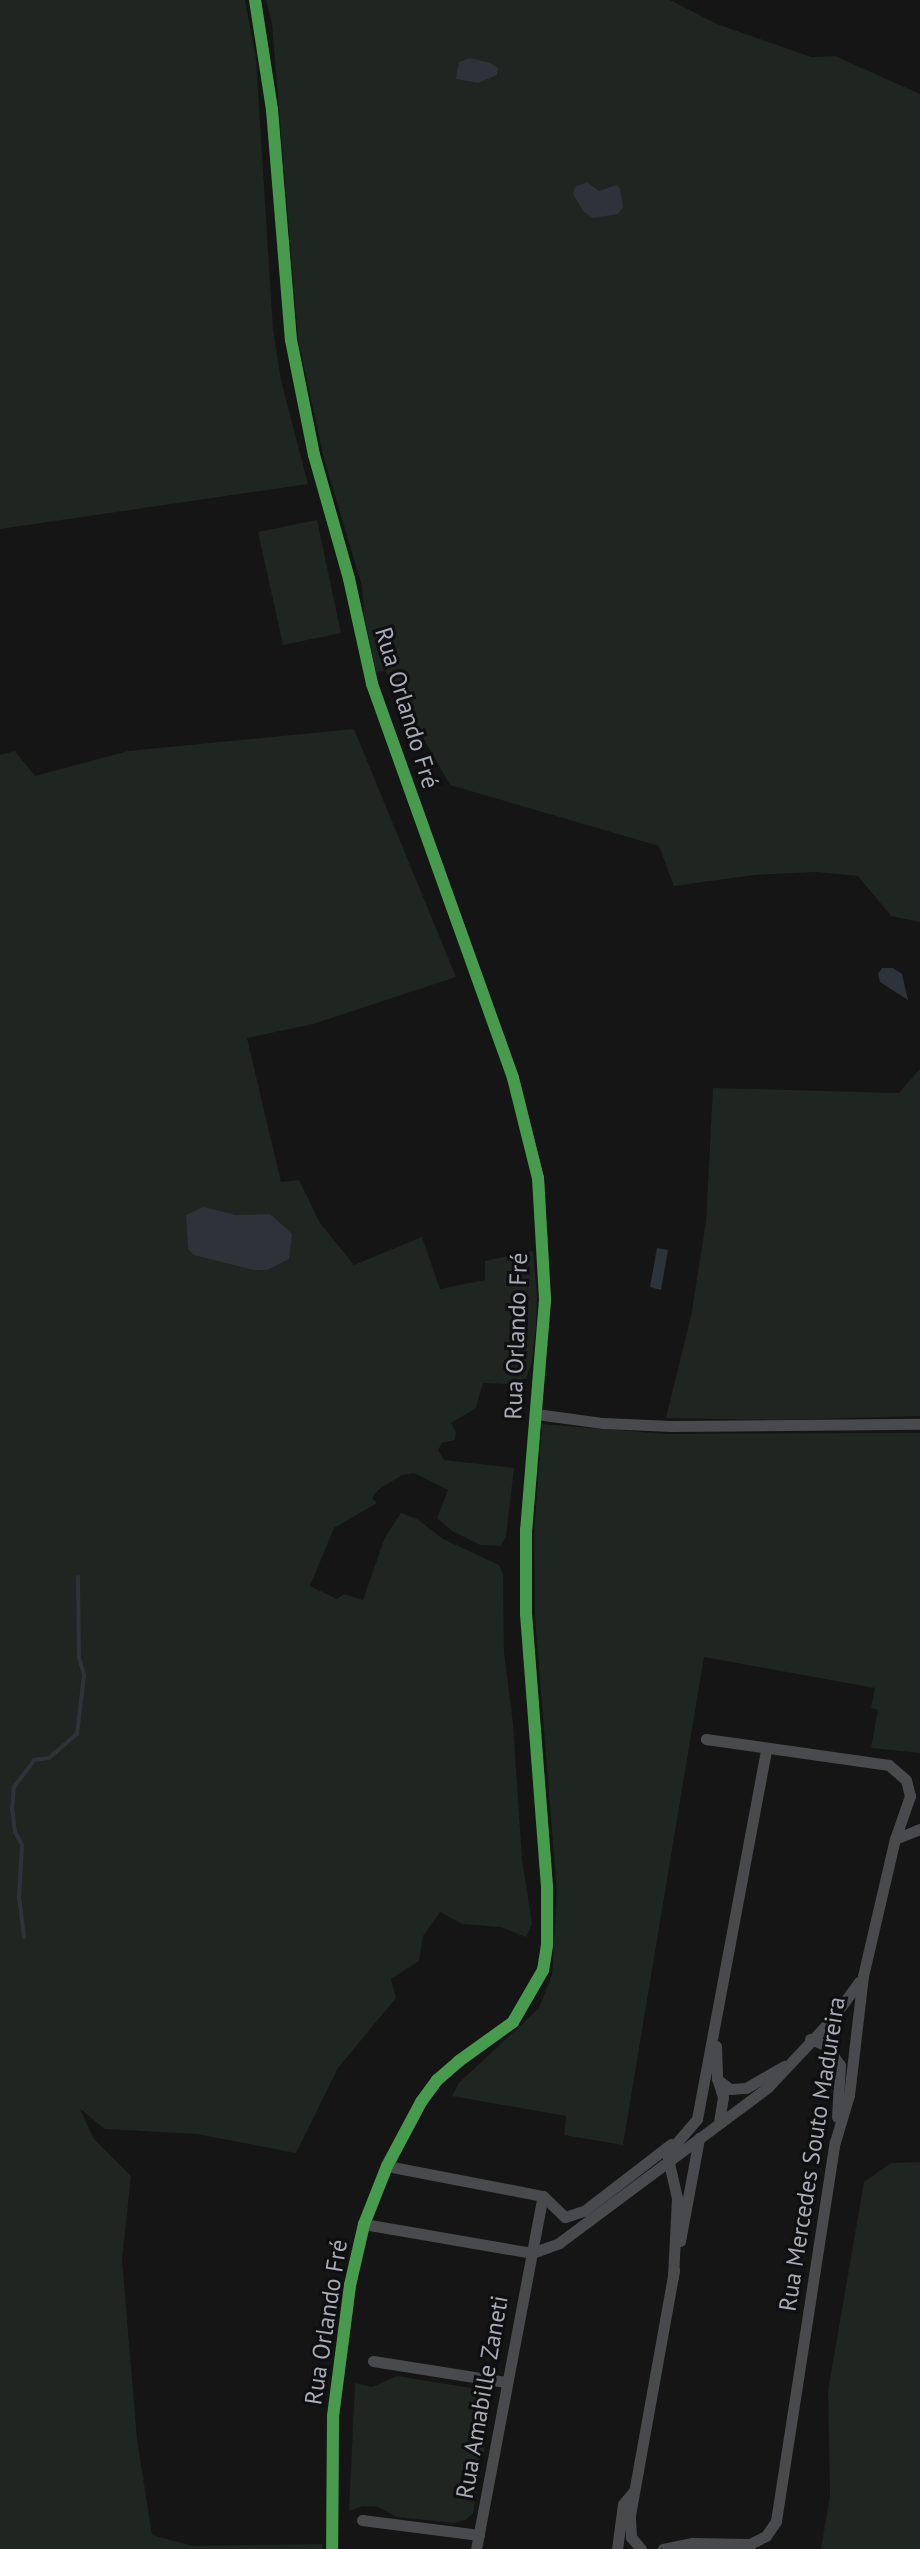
<!DOCTYPE html>
<meta charset="utf-8">
<style>
body{margin:0}
#map{position:relative;width:920px;height:2549px;overflow:hidden;background:#151515;font-family:"PT Sans",sans-serif}
div>[style]{position:absolute}
.green>*{inset:0;background:#1f2520}
.water>*{inset:0;background:#2d3339}
.stream>*{height:4px;margin:-2px;padding:0 2px;transform-origin:2px;border-radius:2px;background:#2d3339}
.street>*{height:11px;margin:-5.5px;padding:0 5.5px;transform-origin:5.5px;border-radius:5.5px;background:#494a4e}
.cycleway>*{height:12px;margin:-6px;padding:0 6px;transform-origin:6px;border-radius:6px;background:#469c4c}
span{translate:-50% -50%;white-space:nowrap;text-align:center;line-height:1.15;-webkit-text-stroke:6px #0f0f11;paint-order:stroke}
.street-label{font-size:24px;color:#a7abb5}
</style>
<div id="map">
<div class="green">
<i style="clip-path:polygon(0 0,245px 0,256px 59px,273px 329px,281px 380px,308px 484px,0 529px)"></i>
<i style="clip-path:polygon(266px 0,670px 0,717px 24px,811px 57px,835px 56px,920px 94px,920px 922px,891px 916px,858px 876px,817px 872px,754px 875px,674px 886px,659px 846px,450px 785px,385px 671px,376px 672px,364px 615px,362px 586px,324px 459px,298px 339px,272px 24px)"></i>
<i style="clip-path:polygon(317px 520px,341px 633px,283px 645px,258px 532px)"></i>
<i style="clip-path:polygon(354px 729px,456px 977px,313px 1024px,247px 1038px,281px 1182px,299px 1180px,320px 1223px,354px 1265px,422px 1237px,440px 1289px,485px 1280px,485px 1261px,533px 1251px,537px 1295px,536px 1328px,532px 1361px,524px 1385px,483px 1383px,476px 1408px,451px 1423px,456px 1432px,455px 1440px,442px 1443px,438px 1450px,444px 1460px,514px 1468px,506px 1536px,501px 1546px,480px 1545px,452px 1531px,437px 1518px,448px 1490px,414px 1473px,402px 1475px,378px 1490px,372px 1498px,377px 1503px,334px 1528px,310px 1586px,337px 1599px,344px 1594px,363px 1600px,385px 1537px,401px 1513px,417px 1519px,443px 1539px,499px 1565px,503px 1574px,504px 1652px,513px 1724px,522px 1859px,532px 1924px,526px 1937px,501px 1927px,462px 1924px,440px 1912px,423px 1936px,419px 1961px,391px 1979px,396px 1998px,338px 2068px,296px 2153px,197px 2134px,105px 2129px,80px 2109px,94px 2139px,131px 2176px,122px 2260px,137px 2439px,152px 2535px,193px 2546px,322px 2544px,323px 2549px,0 2549px,0 755px,15px 751px,35px 776px,128px 751px)"></i>
<i style="clip-path:polygon(920px 1069px,920px 1416px,779px 1420px,666px 1418px,691px 1316px,706px 1222px,713px 1088px,899px 1093px)"></i>
<i style="clip-path:polygon(542px 1424px,667px 1434px,920px 1433px,920px 1753px,871px 1748px,878px 1710px,871px 1708px,875px 1688px,704px 1657px,623px 2145px,564px 2135px,566px 2116px,452px 2096px,459px 2083px,539px 2008px,552px 1975px,557px 1893px,535px 1617px,534px 1535px)"></i>
<i style="clip-path:polygon(920px 2162px,920px 2549px,821px 2549px,830px 2496px,828px 2391px,864px 2182px,891px 2163px)"></i>
<i style="clip-path:polygon(397px 2376px,483px 2390px,489px 2397px,492px 2406px,473px 2513px,465px 2520px,453px 2523px,397px 2517px,378px 2507px,363px 2506px,349px 2511px,355px 2383px,372px 2387px)"></i>
</div>
<div class="water">
<i style="clip-path:polygon(470px 58px,490px 63px,498px 68px,497px 75px,478px 83px,456px 79px,459px 62px)"></i>
<i style="clip-path:polygon(587px 182px,599px 191px,616px 185px,620px 188px,623px 207px,618px 214px,593px 218px,584px 212px,573px 194px,575px 187px)"></i>
<i style="clip-path:polygon(882px 968px,893px 968px,902px 974px,908px 1000px,880px 982px,878px 974px)"></i>
<i style="clip-path:polygon(203px 1207px,236px 1215px,270px 1214px,292px 1234px,289px 1259px,267px 1270px,254px 1270px,194px 1255px,188px 1249px,186px 1215px)"></i>
<i style="clip-path:polygon(657px 1248px,668px 1250px,661px 1290px,650px 1287px)"></i>
</div>
<div class="stream">
<i style="left:24px;top:1937px;width:40px;rotate:-97.1deg"></i>
<i style="left:19px;top:1897px;width:52px;rotate:-86.7deg"></i>
<i style="left:22px;top:1845px;width:15px;rotate:-118deg"></i>
<i style="left:15px;top:1832px;width:23px;rotate:-97deg"></i>
<i style="left:12px;top:1809px;width:22px;rotate:-85deg"></i>
<i style="left:14px;top:1787px;width:34px;rotate:-53deg"></i>
<i style="left:34px;top:1760px;width:15px;rotate:-8deg"></i>
<i style="left:49px;top:1758px;width:37px;rotate:-41deg"></i>
<i style="left:77px;top:1734px;width:59px;rotate:-83.2deg"></i>
<i style="left:84px;top:1675px;width:18px;rotate:-106deg"></i>
<i style="left:79px;top:1658px;width:81px;rotate:-90.7deg"></i>
</div>
<div class="street">
<i style="left:255px;top:0;width:111px;rotate:81.2deg"></i>
<i style="left:272px;top:110px;width:231px;rotate:85.3deg"></i>
<i style="left:291px;top:340px;width:117px;rotate:78.7deg"></i>
<i style="left:314px;top:455px;width:129px;rotate:74.2deg"></i>
<i style="left:349px;top:579px;width:107px;rotate:77.6deg"></i>
<i style="left:372px;top:684px;width:418px;rotate:70.3deg"></i>
<i style="left:513px;top:1078px;width:103px;rotate:76deg"></i>
<i style="left:538px;top:1178px;width:122px;rotate:86.7deg"></i>
<i style="left:545px;top:1300px;width:231px;rotate:94.7deg"></i>
<i style="left:526px;top:1530px;width:84px;rotate:90deg"></i>
<i style="left:526px;top:1614px;width:274px;rotate:85.6deg"></i>
<i style="left:547px;top:1887px;width:58px;rotate:90deg"></i>
<i style="left:547px;top:1945px;width:25px;rotate:99deg"></i>
<i style="left:543px;top:1970px;width:60px;rotate:120deg"></i>
<i style="left:513px;top:2022px;width:67px;rotate:144.2deg"></i>
<i style="left:459px;top:2061px;width:29px;rotate:139deg"></i>
<i style="left:437px;top:2080px;width:27px;rotate:126deg"></i>
<i style="left:421px;top:2102px;width:72px;rotate:118deg"></i>
<i style="left:387px;top:2166px;width:62px;rotate:111.6deg"></i>
<i style="left:364px;top:2224px;width:63px;rotate:102.9deg"></i>
<i style="left:350px;top:2285px;width:132px;rotate:97.4deg"></i>
<i style="left:333px;top:2416px;width:133px;rotate:90.4deg"></i>
<i style="left:536px;top:1414px;width:68px;rotate:7.7deg"></i>
<i style="left:603px;top:1423px;width:68px;rotate:2.5deg"></i>
<i style="left:671px;top:1426px;width:249px;rotate:-0.5deg"></i>
<i style="left:895px;top:1839px;width:27px;rotate:-22deg"></i>
<i style="left:810px;top:2039px;width:16px;rotate:22deg"></i>
<i style="left:825px;top:2045px;width:25px;rotate:53deg"></i>
<i style="left:840px;top:2065px;width:52px;rotate:93.3deg"></i>
<i style="left:716px;top:2046px;width:33px;rotate:88deg"></i>
<i style="left:717px;top:2079px;width:16px;rotate:38deg"></i>
<i style="left:730px;top:2089px;width:16px;rotate:-4deg"></i>
<i style="left:746px;top:2088px;width:44px;rotate:-30.1deg"></i>
<i style="left:718px;top:2081px;width:17px;rotate:73deg"></i>
<i style="left:723px;top:2097px;width:25px;rotate:99deg"></i>
<i style="left:387px;top:2166px;width:159px;rotate:10.9deg"></i>
<i style="left:543px;top:2196px;width:30px;rotate:44deg"></i>
<i style="left:565px;top:2217px;width:20px;rotate:-18deg"></i>
<i style="left:584px;top:2211px;width:110px;rotate:-37.6deg"></i>
<i style="left:364px;top:2224px;width:170px;rotate:9.8deg"></i>
<i style="left:532px;top:2253px;width:29px;rotate:-20deg"></i>
<i style="left:559px;top:2243px;width:261px;rotate:-36.7deg"></i>
<i style="left:768px;top:2087px;width:93px;rotate:-46.7deg"></i>
<i style="left:832px;top:2019px;width:46px;rotate:-53.9deg"></i>
<i style="left:680px;top:2241px;width:105px;rotate:-79.5deg"></i>
<i style="left:673px;top:2277px;width:79px;rotate:-87.1deg"></i>
<i style="left:677px;top:2198px;width:45px;rotate:-102.8deg"></i>
<i style="left:667px;top:2154px;width:46px;rotate:-49.4deg"></i>
<i style="left:697px;top:2119px;width:376px;rotate:-79.4deg"></i>
<i style="left:373px;top:2361px;width:134px;rotate:9deg"></i>
<i style="left:362px;top:2520px;width:118px;rotate:7.3deg"></i>
<i style="left:476px;top:2549px;width:359px;rotate:-79.3deg"></i>
<i style="left:617px;top:2549px;width:45px;rotate:-82.4deg"></i>
<i style="left:623px;top:2504px;width:17px;rotate:-50deg"></i>
<i style="left:641px;top:2549px;width:16px;rotate:-130deg"></i>
<i style="left:631px;top:2537px;width:22px;rotate:-93deg"></i>
<i style="left:630px;top:2515px;width:249px;rotate:-79.8deg"></i>
<i style="left:663px;top:2549px;width:30px;rotate:-12deg"></i>
<i style="left:692px;top:2543px;width:58px;rotate:1deg"></i>
<i style="left:750px;top:2544px;width:18px;rotate:-27deg"></i>
<i style="left:766px;top:2536px;width:18px;rotate:-56deg"></i>
<i style="left:776px;top:2521px;width:384px;rotate:-81.2deg"></i>
<i style="left:835px;top:2142px;width:49px;rotate:-73.4deg"></i>
<i style="left:849px;top:2095px;width:120px;rotate:-83.3deg"></i>
<i style="left:863px;top:1976px;width:141px;rotate:-76.9deg"></i>
<i style="left:895px;top:1839px;width:46px;rotate:-70.8deg"></i>
<i style="left:910px;top:1796px;width:16px;rotate:-104deg"></i>
<i style="left:906px;top:1780px;width:23px;rotate:-139deg"></i>
<i style="left:889px;top:1765px;width:185px;rotate:-171.9deg"></i>
</div>
<div class="cycleway">
<i style="left:255px;top:0;width:111px;rotate:81.2deg"></i>
<i style="left:272px;top:110px;width:231px;rotate:85.3deg"></i>
<i style="left:291px;top:340px;width:117px;rotate:78.7deg"></i>
<i style="left:314px;top:455px;width:129px;rotate:74.2deg"></i>
<i style="left:349px;top:579px;width:107px;rotate:77.6deg"></i>
<i style="left:372px;top:684px;width:418px;rotate:70.3deg"></i>
<i style="left:513px;top:1078px;width:103px;rotate:76deg"></i>
<i style="left:538px;top:1178px;width:122px;rotate:86.7deg"></i>
<i style="left:545px;top:1300px;width:231px;rotate:94.7deg"></i>
<i style="left:526px;top:1530px;width:84px;rotate:90deg"></i>
<i style="left:526px;top:1614px;width:274px;rotate:85.6deg"></i>
<i style="left:547px;top:1887px;width:58px;rotate:90deg"></i>
<i style="left:547px;top:1945px;width:25px;rotate:99deg"></i>
<i style="left:543px;top:1970px;width:60px;rotate:120deg"></i>
<i style="left:513px;top:2022px;width:67px;rotate:144.2deg"></i>
<i style="left:459px;top:2061px;width:29px;rotate:139deg"></i>
<i style="left:437px;top:2080px;width:27px;rotate:126deg"></i>
<i style="left:421px;top:2102px;width:72px;rotate:118deg"></i>
<i style="left:387px;top:2166px;width:62px;rotate:111.6deg"></i>
<i style="left:364px;top:2224px;width:63px;rotate:102.9deg"></i>
<i style="left:350px;top:2285px;width:132px;rotate:97.4deg"></i>
<i style="left:333px;top:2416px;width:133px;rotate:90.4deg"></i>
</div>
<div class="street-label">
<span style="left:407px;top:708px;rotate:73deg">Rua Orlando Fré</span>
<span style="left:516px;top:1336px;rotate:-88deg">Rua Orlando Fré</span>
<span style="left:812px;top:2154px;rotate:-81deg">Rua Mercedes Souto Madureira</span>
<span style="left:326px;top:2322px;rotate:-81deg">Rua Orlando Fré</span>
<span style="left:482px;top:2397px;rotate:-80deg">Rua Amabille Zaneti</span>
</div>
</div>
